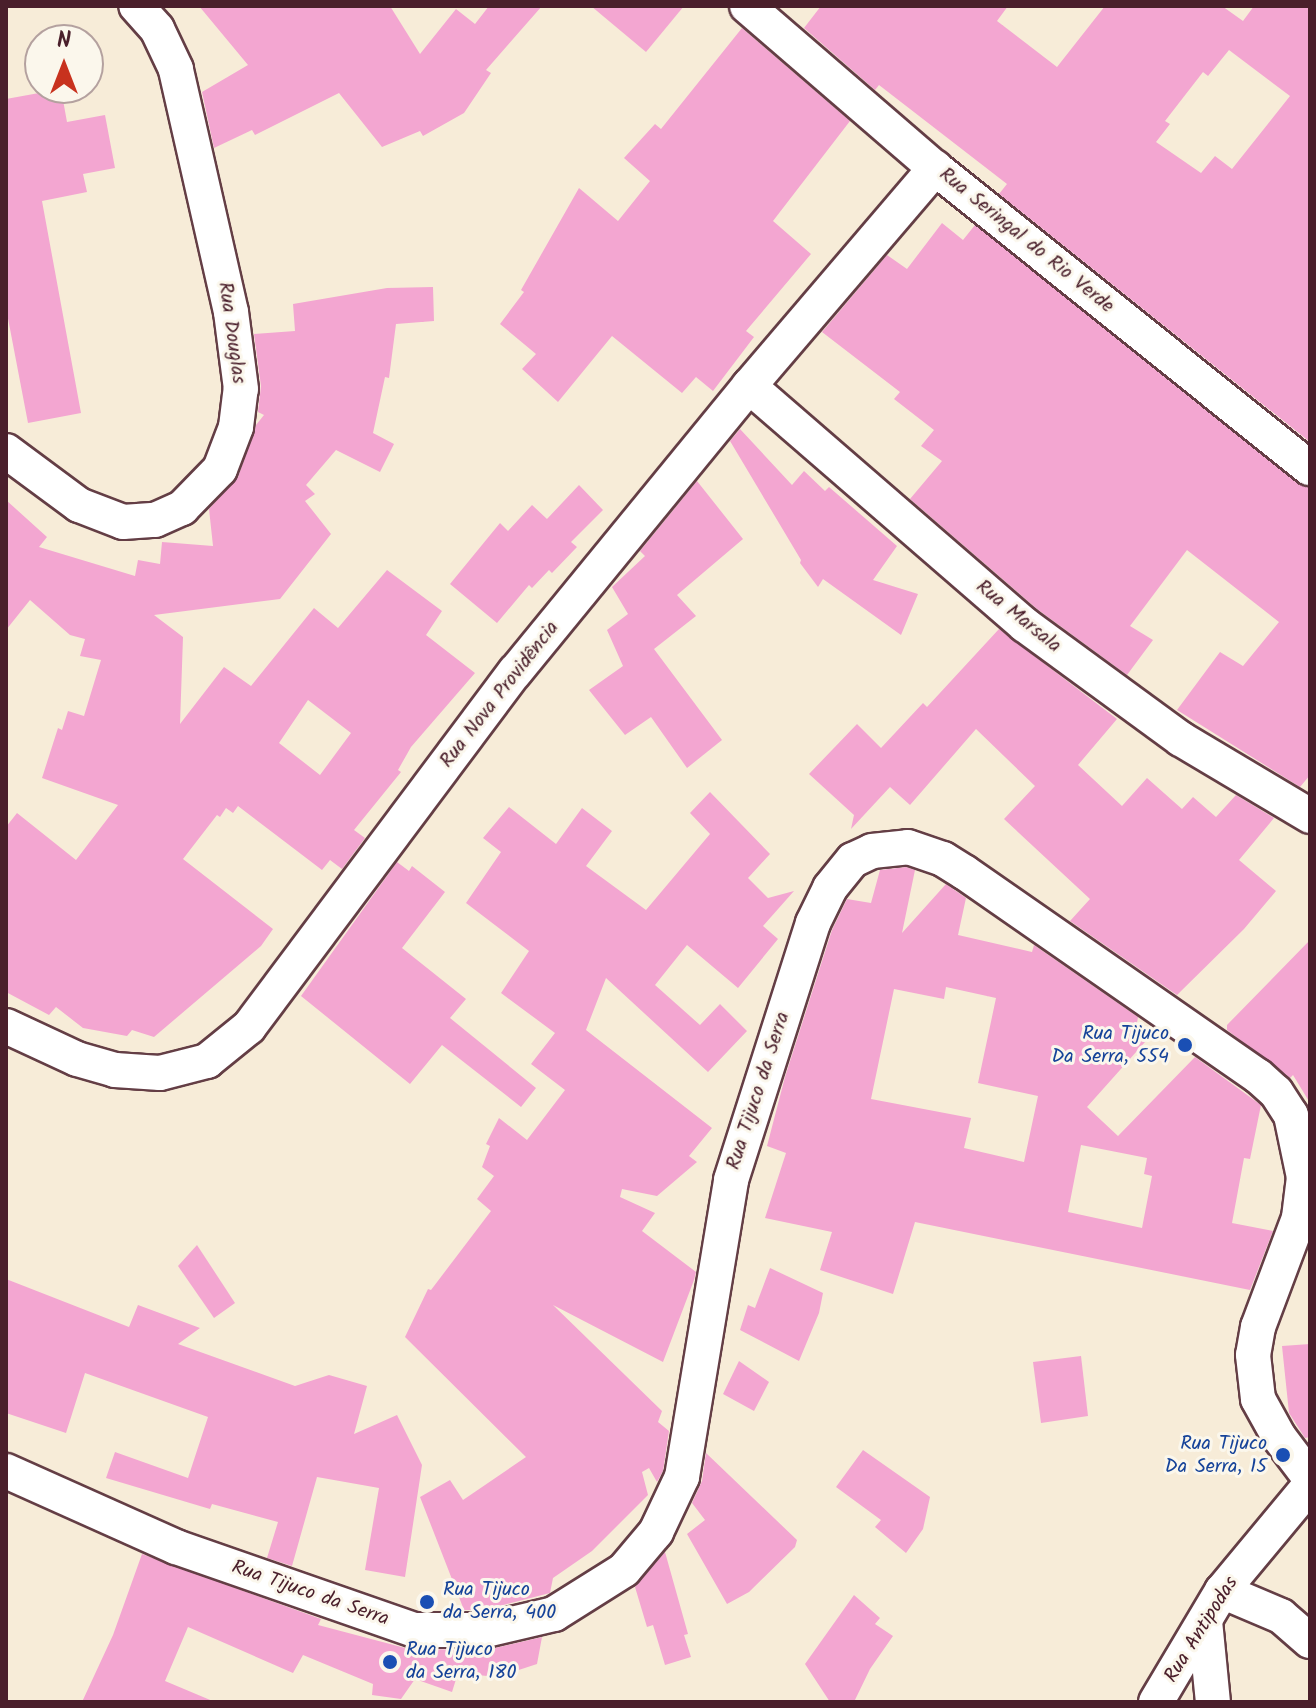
<!DOCTYPE html>
<meta charset="utf-8">
<style>
body{margin:0}
#map{position:relative;width:1316px;height:1708px;overflow:hidden;background:#f7ecd8;font-family:Kalam,sans-serif}
div>[style]{position:absolute}
.building>*{inset:0;background:#f3a6d1}
.roads{filter:drop-shadow(2px 0 #643e45) drop-shadow(-2px 0 #643e45) drop-shadow(0 2px #643e45) drop-shadow(0 -2px #643e45)}
.minor>*{height:34px;margin:-17px;padding:0 17px;transform-origin:17px;border-radius:17px;background:#fff}
.dots>*{width:22px;height:22px;translate:-50% -50%;box-sizing:border-box;border:4px solid #fbf7ec;border-radius:50%}
span{translate:-50% -50%;white-space:nowrap;text-align:center;line-height:1.15;-webkit-text-stroke:6px #fbf7ec;paint-order:stroke}
.street-label{font-size:20px;color:#4a1f2b}
.transit-label{font-size:20px;color:#164399}
.right{translate:-100% -50%;text-align:right}
.left{translate:0 -50%;text-align:left}
.frame{position:absolute;inset:0;border:8px solid #4a1f2b;pointer-events:none}
.north{position:absolute;left:24px;top:24px;width:80px;height:80px;box-sizing:border-box;background:#fbf7ec;border:2px solid #b4a19f;border-radius:50%;rotate:0deg;font-size:22px;font-weight:700;line-height:32px;text-align:center;color:#4a1f2b}
.north::after{content:'';display:block;margin:auto;width:28px;height:36px;background:#c8321e;clip-path:polygon(50% 0,100% 100%,50% 72%,0 100%)}
</style>
<div id="map">
<div class="building">
<i style="clip-path:polygon(199px 6px,390px 6px,420px 54px,456px 9px,475px 24px,489px 6px,542px 6px,486px 70px,491px 73px,464px 113px,423px 136px,420px 131px,382px 147px,339px 93px,255px 135px,252px 130px,214px 148px,202px 92px,248px 65px)"></i>
<i style="clip-path:polygon(591px 6px,684px 6px,646px 52px)"></i>
<i style="clip-path:polygon(evenodd,821px 6px,1008px 6px,997px 21px,1057px 67px,1105px 6px,1222px 6px,1243px 21px,1254px 6px,1310px 6px,1310px 442px,999px 194px,1007px 184px,879px 85px,875px 90px,804px 28px,821px 6px,1229px 50px,1290px 96px,1232px 169px,1215px 156px,1201px 173px,1156px 142px,1170px 124px,1165px 121px,1203px 72px,1208px 76px,1229px 50px)"></i>
<i style="clip-path:polygon(742px 28px,850px 121px,773px 221px,811px 254px,746px 331px,754px 337px,713px 391px,696px 377px,682px 393px,612px 336px,558px 402px,522px 369px,536px 354px,500px 324px,524px 292px,521px 290px,579px 188px,618px 221px,650px 181px,624px 158px,655px 124px,661px 129px)"></i>
<i style="clip-path:polygon(61px 89px,67px 122px,105px 115px,115px 168px,83px 174px,87px 192px,42px 201px,81px 413px,28px 423px,6px 308px,6px 99px)"></i>
<i style="clip-path:polygon(942px 223px,963px 240px,975px 225px,1298px 484px,1310px 488px,1310px 775px,1300px 787px,1177px 710px,1220px 652px,1243px 666px,1279px 622px,1187px 550px,1130px 626px,1153px 640px,1127px 675px,1037px 609px,910px 499px,942px 461px,921px 446px,934px 430px,894px 399px,900px 392px,822px 332px,887px 255px,907px 269px)"></i>
<i style="clip-path:polygon(evenodd,433px 287px,434px 321px,396px 324px,389px 378px,385px 377px,373px 433px,394px 444px,380px 472px,336px 450px,306px 485px,315px 494px,305px 501px,331px 534px,280px 599px,154px 615px,183px 637px,180px 724px,224px 667px,251px 686px,314px 608px,338px 628px,387px 570px,442px 611px,426px 635px,475px 673px,411px 747px,398px 770px,401px 772px,354px 830px,365px 838px,342px 869px,330px 860px,322px 870px,238px 806px,233px 813px,226px 808px,220px 817px,217px 815px,183px 859px,273px 929px,261px 946px,154px 1037px,132px 1030px,127px 1036px,83px 1028px,56px 1007px,49px 1015px,6px 992px,6px 827px,17px 813px,76px 860px,118px 805px,42px 778px,58px 728px,62px 730px,68px 711px,84px 716px,101px 660px,80px 656px,85px 639px,70px 635px,30px 600px,6px 630px,6px 500px,47px 537px,39px 547px,135px 576px,138px 560px,160px 564px,162px 542px,213px 546px,209px 509px,238px 477px,256px 425px,264px 415px,258px 412px,261px 386px,254px 334px,295px 331px,293px 304px,387px 288px,433px 287px,308px 700px,351px 733px,320px 775px,279px 743px,308px 700px)"></i>
<i style="clip-path:polygon(740px 429px,792px 485px,804px 471px,825px 491px,829px 487px,897px 546px,873px 580px,918px 594px,901px 635px,823px 579px,818px 587px,800px 563px,801px 560px,730px 441px)"></i>
<i style="clip-path:polygon(697px 481px,743px 539px,677px 595px,696px 616px,654px 649px,722px 740px,687px 768px,651px 717px,625px 735px,589px 690px,623px 666px,607px 630px,628px 614px,612px 587px,645px 556px,640px 551px)"></i>
<i style="clip-path:polygon(579px 485px,603px 510px,571px 542px,577px 547px,552px 573px,549px 570px,532px 588px,529px 585px,497px 623px,450px 584px,500px 523px,508px 531px,532px 505px,547px 519px)"></i>
<i style="clip-path:polygon(999px 629px,1117px 719px,1078px 765px,1122px 806px,1147px 778px,1182px 809px,1193px 797px,1216px 817px,1236px 795px,1274px 818px,1239px 860px,1276px 891px,1244px 929px,1177px 995px,1070px 921px,1090px 899px,1004px 819px,1035px 786px,976px 729px,910px 805px,890px 787px,851px 829px,854px 815px,809px 774px,857px 724px,881px 748px,923px 703px,927px 707px)"></i>
<i style="clip-path:polygon(710px 792px,770px 854px,748px 878px,768px 898px,794px 891px,763px 926px,778px 939px,738px 988px,687px 945px,655px 985px,700px 1025px,720px 1004px,747px 1031px,708px 1072px,606px 978px,586px 1030px,712px 1128px,689px 1156px,697px 1162px,657px 1196px,622px 1189px,620px 1197px,655px 1213px,642px 1231px,696px 1272px,694px 1280px,663px 1362px,553px 1305px,662px 1411px,658px 1422px,669px 1431px,663px 1471px,657px 1482px,649px 1468px,642px 1472px,648px 1495px,592px 1551px,553px 1578px,550px 1593px,484px 1610px,464px 1610px,420px 1497px,450px 1480px,463px 1500px,526px 1457px,405px 1337px,428px 1289px,431px 1290px,491px 1211px,477px 1199px,494px 1176px,482px 1167px,490px 1146px,486px 1144px,499px 1118px,527px 1140px,565px 1090px,531px 1064px,555px 1033px,501px 993px,529px 951px,466px 903px,501px 852px,483px 838px,509px 807px,556px 844px,582px 808px,612px 831px,586px 866px,646px 910px,710px 834px,690px 813px)"></i>
<i style="clip-path:polygon(397px 862px,409px 871px,412px 866px,445px 892px,402px 948px,466px 999px,450px 1018px,536px 1088px,521px 1107px,442px 1045px,410px 1084px,301px 996px)"></i>
<i style="clip-path:polygon(evenodd,906px 867px,915px 870px,902px 933px,946px 884px,966px 898px,958px 935px,1032px 952px,1034px 945px,1138px 1017px,1134px 1040px,1145px 1042px,1087px 1107px,1118px 1136px,1195px 1057px,1261px 1105px,1250px 1159px,1244px 1158px,1232px 1223px,1273px 1231px,1250px 1290px,915px 1222px,893px 1294px,820px 1270px,832px 1232px,765px 1218px,786px 1153px,767px 1146px,785px 1077px,832px 930px,847px 899px,871px 903px,880px 870px,906px 867px,946px 987px,996px 998px,978px 1083px,1038px 1096px,1024px 1162px,964px 1148px,971px 1118px,871px 1099px,894px 989px,944px 999px,946px 987px,906px 867px,1081px 1145px,1147px 1158px,1144px 1174px,1152px 1176px,1142px 1228px,1068px 1212px,1081px 1145px)"></i>
<i style="clip-path:polygon(1310px 940px,1310px 1103px,1293px 1075px,1290px 1078px,1227px 1030px,1227px 1025px)"></i>
<i style="clip-path:polygon(197px 1245px,235px 1303px,214px 1318px,178px 1266px)"></i>
<i style="clip-path:polygon(770px 1268px,823px 1293px,819px 1313px,799px 1361px,740px 1330px,748px 1305px,755px 1308px)"></i>
<i style="clip-path:polygon(6px 1279px,129px 1327px,138px 1305px,200px 1328px,178px 1344px,295px 1386px,329px 1375px,367px 1386px,354px 1434px,397px 1415px,422px 1465px,405px 1577px,365px 1570px,379px 1488px,317px 1477px,292px 1566px,267px 1558px,278px 1522px,212px 1504px,210px 1509px,106px 1478px,115px 1452px,188px 1478px,208px 1417px,85px 1373px,66px 1433px,6px 1413px)"></i>
<i style="clip-path:polygon(1310px 1344px,1310px 1437px,1305px 1438px,1289px 1413px,1282px 1346px)"></i>
<i style="clip-path:polygon(1081px 1356px,1088px 1416px,1041px 1423px,1033px 1362px)"></i>
<i style="clip-path:polygon(739px 1361px,769px 1382px,754px 1411px,723px 1394px)"></i>
<i style="clip-path:polygon(863px 1450px,930px 1497px,923px 1529px,906px 1553px,875px 1527px,881px 1520px,836px 1487px)"></i>
<i style="clip-path:polygon(706px 1453px,797px 1540px,795px 1547px,749px 1592px,727px 1604px,687px 1534px,705px 1520px,692px 1503px,702px 1481px)"></i>
<i style="clip-path:polygon(665px 1552px,688px 1634px,684px 1635px,691px 1657px,665px 1665px,653px 1625px,647px 1627px,635px 1587px)"></i>
<i style="clip-path:polygon(142px 1554px,321px 1619px,318px 1625px,409px 1649px,486px 1650px,542px 1637px,537px 1664px,497px 1677px,458px 1673px,452px 1692px,415px 1679px,401px 1699px,372px 1695px,373px 1684px,303px 1655px,293px 1673px,188px 1627px,165px 1681px,215px 1702px,82px 1702px,113px 1635px)"></i>
<i style="clip-path:polygon(854px 1595px,880px 1618px,875px 1624px,893px 1636px,870px 1669px,854px 1702px,830px 1702px,805px 1664px)"></i>
</div>
<div class="roads">
<div class="minor">
<i style="left:747px;top:6px;width:248px;rotate:40.8deg"></i>
<i style="left:935px;top:168px;width:480px;rotate:38.7deg"></i>
<i style="left:749px;top:386px;width:365px;rotate:40.9deg"></i>
<i style="left:1025px;top:625px;width:193px;rotate:36.2deg"></i>
<i style="left:1181px;top:739px;width:150px;rotate:30.8deg"></i>
<i style="left:6px;top:451px;width:91px;rotate:36.5deg"></i>
<i style="left:79px;top:505px;width:47px;rotate:21.1deg"></i>
<i style="left:123px;top:522px;width:32px;rotate:-4deg"></i>
<i style="left:155px;top:520px;width:30px;rotate:-24deg"></i>
<i style="left:182px;top:508px;width:54px;rotate:-45.7deg"></i>
<i style="left:220px;top:469px;width:45px;rotate:-69.1deg"></i>
<i style="left:236px;top:427px;width:38px;rotate:-83deg"></i>
<i style="left:241px;top:389px;width:78px;rotate:-97.4deg"></i>
<i style="left:231px;top:312px;width:249px;rotate:-102.8deg"></i>
<i style="left:176px;top:69px;width:44px;rotate:-115.4deg"></i>
<i style="left:157px;top:29px;width:31px;rotate:-132deg"></i>
<i style="left:6px;top:1026px;width:78px;rotate:24.9deg"></i>
<i style="left:77px;top:1059px;width:40px;rotate:16deg"></i>
<i style="left:115px;top:1070px;width:45px;rotate:3.8deg"></i>
<i style="left:160px;top:1073px;width:49px;rotate:-14.3deg"></i>
<i style="left:207px;top:1061px;width:54px;rotate:-39deg"></i>
<i style="left:249px;top:1027px;width:444px;rotate:-53.2deg"></i>
<i style="left:515px;top:672px;width:370px;rotate:-50.7deg"></i>
<i style="left:749px;top:386px;width:287px;rotate:-49.5deg"></i>
<i style="left:6px;top:1471px;width:186px;rotate:24.1deg"></i>
<i style="left:176px;top:1547px;width:253px;rotate:19.2deg"></i>
<i style="left:415px;top:1630px;width:71px"></i>
<i style="left:486px;top:1630px;width:70px;rotate:-13.2deg"></i>
<i style="left:554px;top:1614px;width:83px;rotate:-32.2deg"></i>
<i style="left:624px;top:1570px;width:50px;rotate:-49.9deg"></i>
<i style="left:656px;top:1532px;width:61px;rotate:-64.7deg"></i>
<i style="left:682px;top:1477px;width:301px;rotate:-80.6deg"></i>
<i style="left:731px;top:1180px;width:270px;rotate:-72.3deg"></i>
<i style="left:813px;top:923px;width:39px;rotate:-64deg"></i>
<i style="left:830px;top:888px;width:36px;rotate:-51deg"></i>
<i style="left:853px;top:860px;width:21px;rotate:-25deg"></i>
<i style="left:872px;top:851px;width:36px;rotate:-6deg"></i>
<i style="left:908px;top:847px;width:37px;rotate:19deg"></i>
<i style="left:943px;top:859px;width:25px;rotate:32deg"></i>
<i style="left:964px;top:872px;width:358px;rotate:34.8deg"></i>
<i style="left:1258px;top:1076px;width:24px;rotate:42deg"></i>
<i style="left:1276px;top:1092px;width:27px;rotate:57deg"></i>
<i style="left:1291px;top:1115px;width:63px;rotate:78.2deg"></i>
<i style="left:1304px;top:1177px;width:41px;rotate:97deg"></i>
<i style="left:1299px;top:1218px;width:116px;rotate:110.6deg"></i>
<i style="left:1258px;top:1327px;width:28px;rotate:100deg"></i>
<i style="left:1253px;top:1355px;width:44px;rotate:83.5deg"></i>
<i style="left:1258px;top:1399px;width:43px;rotate:61.1deg"></i>
<i style="left:1279px;top:1437px;width:51px;rotate:52.9deg"></i>
<i style="left:1222px;top:1591px;width:64px;rotate:23deg"></i>
<i style="left:1281px;top:1616px;width:38px;rotate:41deg"></i>
<i style="left:1205px;top:1621px;width:81px;rotate:84.4deg"></i>
<i style="left:1156px;top:1702px;width:129px;rotate:-59.3deg"></i>
<i style="left:1222px;top:1591px;width:138px;rotate:-50.3deg"></i>
</div>
</div>
<div class="dots">
<i style="left:1185px;top:1045px;background:#1a4fb4"></i>
<i style="left:1283px;top:1455px;background:#1a4fb4"></i>
<i style="left:427px;top:1602px;background:#1a4fb4"></i>
<i style="left:390px;top:1662px;background:#1a4fb4"></i>
</div>
<div class="street-label">
<span style="left:1026px;top:241px;rotate:39deg">Rua Seringal do Rio Verde</span>
<span style="left:231px;top:333px;rotate:82deg">Rua Douglas</span>
<span style="left:1018px;top:617px;rotate:39deg">Rua Marsala</span>
<span style="left:500px;top:695px;rotate:-52deg">Rua Nova Providência</span>
<span style="left:759px;top:1091px;rotate:-72deg">Rua Tijuco da Serra</span>
<span style="left:310px;top:1594px;rotate:19deg">Rua Tijuco da Serra</span>
<span style="left:1202px;top:1630px;rotate:-58deg">Rua Antipodas</span>
</div>
<div class="transit-label">
<span class="right" style="left:1169px;top:1046px">Rua Tijuco<br>Da Serra, 554</span>
<span class="right" style="left:1267px;top:1456px">Rua Tijuco<br>Da Serra, 15</span>
<span class="left" style="left:443px;top:1602px">Rua Tijuco<br>da Serra, 400</span>
<span class="left" style="left:406px;top:1662px">Rua Tijuco<br>da Serra, 180</span>
</div>
<div class="frame"></div>
<div class="north">N</div>
</div>
